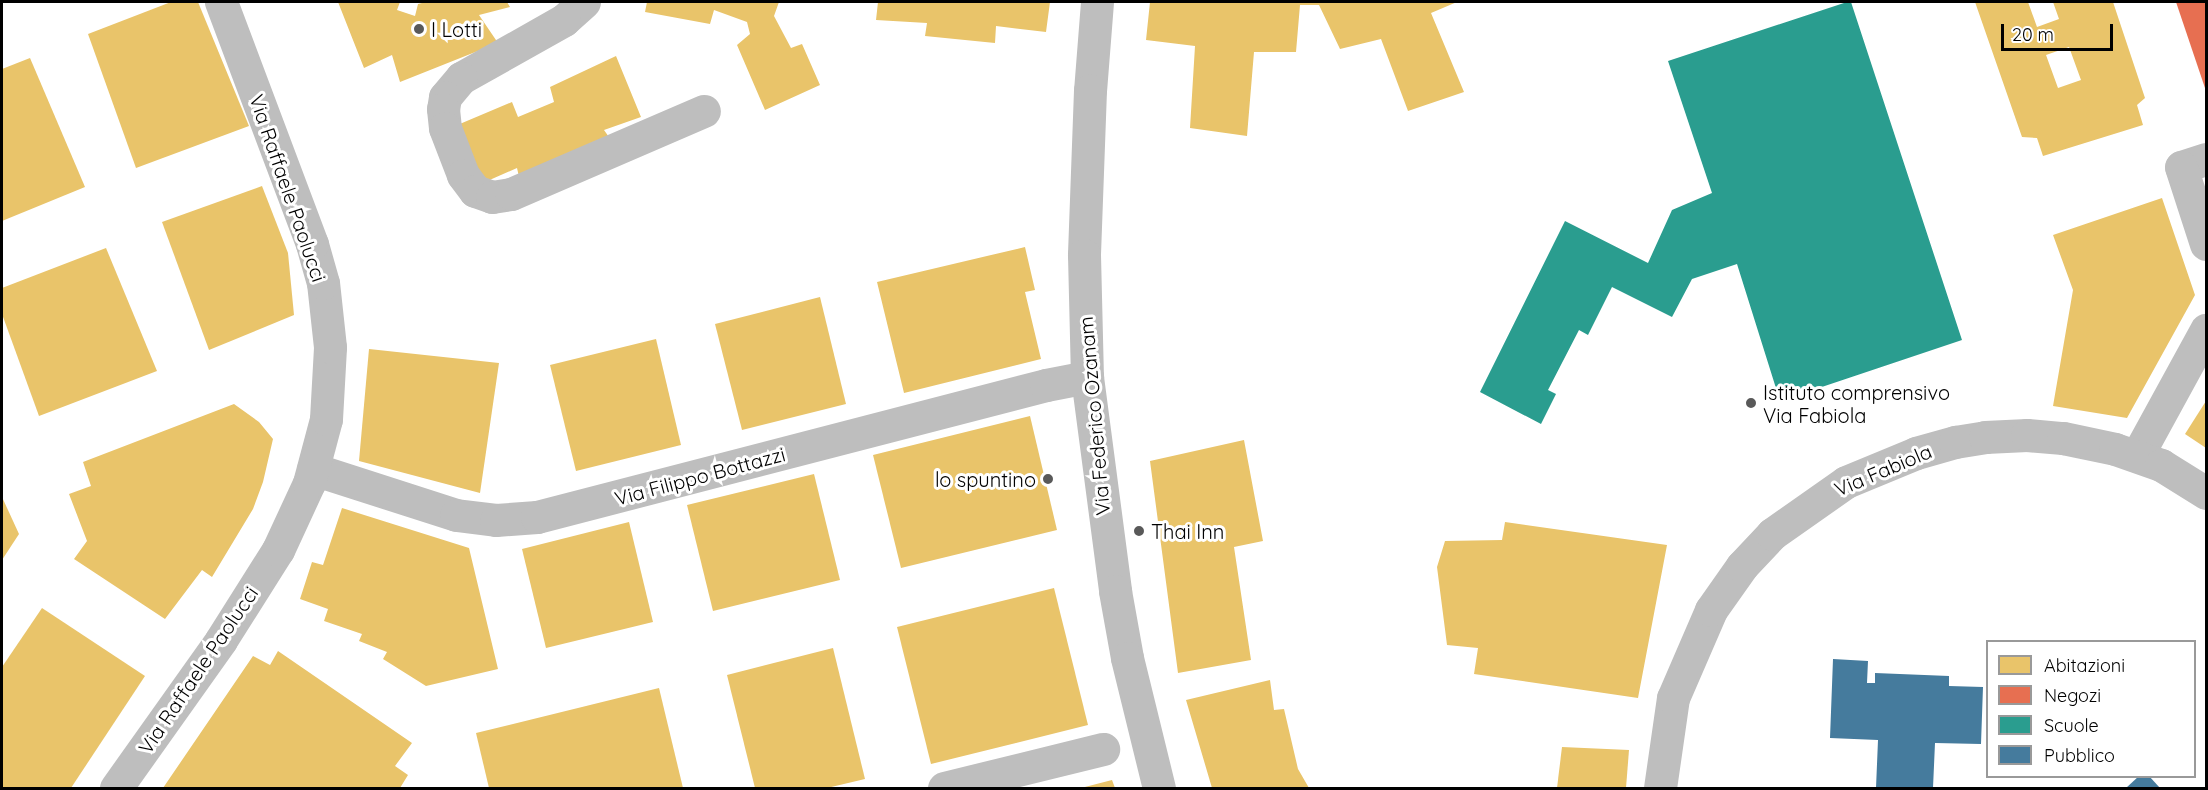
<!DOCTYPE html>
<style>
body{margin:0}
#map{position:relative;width:2208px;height:790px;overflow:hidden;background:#fff;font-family:Quicksand,sans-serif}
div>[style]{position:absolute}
.homes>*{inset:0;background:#e9c46a}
.shops>*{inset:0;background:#e76f51}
.schools>*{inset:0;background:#2a9d8f}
.public>*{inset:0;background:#457b9d}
.minor>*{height:33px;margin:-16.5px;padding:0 16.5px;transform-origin:16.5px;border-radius:16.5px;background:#bebebe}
.dots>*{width:16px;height:16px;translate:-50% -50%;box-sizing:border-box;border:3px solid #fff;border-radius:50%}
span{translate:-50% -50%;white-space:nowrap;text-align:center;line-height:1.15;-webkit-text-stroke:6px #fff;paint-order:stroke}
.poi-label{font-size:20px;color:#000}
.left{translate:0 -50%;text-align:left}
.right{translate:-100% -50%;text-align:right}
.street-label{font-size:20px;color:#000}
.frame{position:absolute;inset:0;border:3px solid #000;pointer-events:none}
.legend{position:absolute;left:1986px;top:640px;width:210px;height:138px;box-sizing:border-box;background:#fff;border:2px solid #999;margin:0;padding:8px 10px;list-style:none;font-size:18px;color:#000}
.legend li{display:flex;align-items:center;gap:12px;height:30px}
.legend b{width:30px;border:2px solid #999}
.scale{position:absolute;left:2001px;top:24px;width:112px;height:27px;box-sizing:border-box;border:3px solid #000;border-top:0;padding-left:8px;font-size:18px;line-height:21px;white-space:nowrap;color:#000;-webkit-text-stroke:4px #fff;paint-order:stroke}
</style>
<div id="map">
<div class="homes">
<i style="clip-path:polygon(171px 2px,198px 2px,249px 126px,136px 168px,88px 34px)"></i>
<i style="clip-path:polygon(338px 2px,400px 2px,397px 10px,415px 16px,418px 4px,426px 2px,507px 2px,510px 7px,479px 15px,498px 43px,400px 82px,392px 55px,364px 68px)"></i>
<i style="clip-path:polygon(647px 2px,779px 2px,774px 16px,791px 48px,802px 44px,820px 85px,765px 110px,737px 45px,750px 34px,747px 22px,714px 10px,710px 24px,645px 12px)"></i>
<i style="clip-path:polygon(878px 2px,1050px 2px,1046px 32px,996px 26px,995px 43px,925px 36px,927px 23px,876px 20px)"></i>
<i style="clip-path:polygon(1150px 2px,1457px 2px,1431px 13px,1464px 92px,1408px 111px,1381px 39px,1340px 49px,1319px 5px,1300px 5px,1296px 52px,1254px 52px,1247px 136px,1190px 128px,1195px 46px,1146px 40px)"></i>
<i style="clip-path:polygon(evenodd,1975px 2px,2028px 2px,2037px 27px,2059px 19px,2053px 2px,2113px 2px,2145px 98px,2137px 105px,2143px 125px,2043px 156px,2037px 138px,2022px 137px,1975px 2px,2069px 47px,2081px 80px,2058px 88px,2046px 55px,2069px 47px)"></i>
<i style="clip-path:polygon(616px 56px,641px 117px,604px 130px,611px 140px,520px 181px,517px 168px,476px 186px,455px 126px,512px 102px,518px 117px,554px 102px,550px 87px)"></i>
<i style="clip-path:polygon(30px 58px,85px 187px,2px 221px,2px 69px)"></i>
<i style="clip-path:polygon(262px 186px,288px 253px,294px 315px,209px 350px,162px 222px)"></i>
<i style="clip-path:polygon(2162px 198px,2195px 295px,2127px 418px,2053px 406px,2073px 290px,2053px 235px)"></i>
<i style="clip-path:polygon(1025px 247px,1035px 290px,1025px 292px,1041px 359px,904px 393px,877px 282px)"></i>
<i style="clip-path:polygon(106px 248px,157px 371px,39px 416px,2px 314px,2px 288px)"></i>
<i style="clip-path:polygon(820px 297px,846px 404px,742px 430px,715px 324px)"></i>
<i style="clip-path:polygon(656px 339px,681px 445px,576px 471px,550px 365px)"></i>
<i style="clip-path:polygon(369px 349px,499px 363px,480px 493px,359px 461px)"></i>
<i style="clip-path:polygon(2206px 401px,2206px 448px,2185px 434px)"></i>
<i style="clip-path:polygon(234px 404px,259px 422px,273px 439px,263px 482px,253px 509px,212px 577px,202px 570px,165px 619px,74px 559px,87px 541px,69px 494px,91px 486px,83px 462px)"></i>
<i style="clip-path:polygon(1030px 416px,1057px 530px,901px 568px,873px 455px)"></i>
<i style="clip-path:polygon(1244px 440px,1263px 541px,1234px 547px,1251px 660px,1178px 673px,1150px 461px)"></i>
<i style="clip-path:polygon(814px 474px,840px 580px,713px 611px,687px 505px)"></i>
<i style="clip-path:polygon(2px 497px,19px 534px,2px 560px)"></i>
<i style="clip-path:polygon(342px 508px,469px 548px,498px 669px,426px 686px,383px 659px,387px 652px,359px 641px,362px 634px,324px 621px,328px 609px,300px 599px,312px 562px,323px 565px)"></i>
<i style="clip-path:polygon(629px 522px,653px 622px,546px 648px,522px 549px)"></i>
<i style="clip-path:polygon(1505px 522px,1667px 545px,1638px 698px,1474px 674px,1478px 648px,1447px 645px,1437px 567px,1445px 541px,1502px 540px)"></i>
<i style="clip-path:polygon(1054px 588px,1088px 725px,931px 764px,897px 627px)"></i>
<i style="clip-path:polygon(42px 608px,145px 676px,71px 788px,2px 788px,2px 667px)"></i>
<i style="clip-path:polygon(833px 648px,865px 779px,827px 788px,755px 788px,727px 675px)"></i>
<i style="clip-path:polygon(278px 651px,412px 743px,395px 766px,408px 775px,400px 788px,163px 788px,253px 656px,270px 665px)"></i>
<i style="clip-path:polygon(1270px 680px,1274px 710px,1284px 709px,1298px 769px,1309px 788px,1212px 788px,1186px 700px)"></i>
<i style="clip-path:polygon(659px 688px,683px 788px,489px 788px,476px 733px)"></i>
<i style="clip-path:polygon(1562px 747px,1629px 750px,1626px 788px,1557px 788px)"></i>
<i style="clip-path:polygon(1112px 780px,1115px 788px,1081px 788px)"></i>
</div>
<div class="shops">
<i style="clip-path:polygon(2176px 2px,2206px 2px,2206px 91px)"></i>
</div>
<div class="schools">
<i style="clip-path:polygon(1847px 2px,1851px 2px,1962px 340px,1780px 401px,1737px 264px,1692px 279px,1672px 317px,1612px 287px,1588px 335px,1579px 330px,1548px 390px,1556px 394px,1541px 424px,1480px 392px,1565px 221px,1648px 263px,1672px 210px,1712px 193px,1668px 61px)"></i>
</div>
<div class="public">
<i style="clip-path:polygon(1833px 659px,1868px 661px,1867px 683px,1875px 683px,1875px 673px,1949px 676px,1949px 686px,1983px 687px,1981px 744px,1935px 743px,1933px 788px,1876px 788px,1878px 740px,1830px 738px)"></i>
<i style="clip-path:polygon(2139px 776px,2149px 776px,2160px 788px,2126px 788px)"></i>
</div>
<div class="minor">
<i style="left:584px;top:2px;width:27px;rotate:138deg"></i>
<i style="left:564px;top:20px;width:118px;rotate:150.6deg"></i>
<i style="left:461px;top:78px;width:25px;rotate:130deg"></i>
<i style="left:445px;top:97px;width:12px;rotate:99deg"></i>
<i style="left:443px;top:109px;width:19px;rotate:84deg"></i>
<i style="left:445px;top:128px;width:50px;rotate:69deg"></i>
<i style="left:463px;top:175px;width:20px;rotate:53deg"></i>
<i style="left:475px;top:191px;width:18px;rotate:19deg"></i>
<i style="left:492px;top:197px;width:19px;rotate:-9deg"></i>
<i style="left:511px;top:194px;width:210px;rotate:-23.3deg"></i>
<i style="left:1097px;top:2px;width:88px;rotate:94.5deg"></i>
<i style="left:1090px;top:90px;width:165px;rotate:92.1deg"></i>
<i style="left:1084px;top:255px;width:122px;rotate:88.6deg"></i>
<i style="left:1087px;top:377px;width:216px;rotate:82.5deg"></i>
<i style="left:1115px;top:591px;width:68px;rotate:79.8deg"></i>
<i style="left:1127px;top:658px;width:134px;rotate:76.2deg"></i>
<i style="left:2206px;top:159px;width:26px;rotate:162deg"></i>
<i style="left:2181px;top:167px;width:81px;rotate:72deg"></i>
<i style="left:2137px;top:456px;width:144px;rotate:-61.3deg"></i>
<i style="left:313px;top:469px;width:150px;rotate:17.8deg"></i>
<i style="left:456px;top:515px;width:40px;rotate:7.1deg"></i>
<i style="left:496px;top:520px;width:41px;rotate:-4.2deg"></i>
<i style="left:537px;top:517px;width:526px;rotate:-14.54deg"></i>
<i style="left:1046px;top:385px;width:42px;rotate:-11deg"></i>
<i style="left:116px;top:788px;width:181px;rotate:-54.6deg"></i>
<i style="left:221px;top:640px;width:107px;rotate:-57.7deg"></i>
<i style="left:278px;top:550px;width:74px;rotate:-65.2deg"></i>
<i style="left:309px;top:483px;width:66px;rotate:-75.1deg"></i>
<i style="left:326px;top:419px;width:72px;rotate:-86.8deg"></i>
<i style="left:330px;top:347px;width:64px;rotate:-96.2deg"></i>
<i style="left:323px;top:283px;width:41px;rotate:-105.8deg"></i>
<i style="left:312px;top:244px;width:259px;rotate:-110.6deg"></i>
<i style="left:944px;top:788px;width:164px;rotate:-13.8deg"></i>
<i style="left:1660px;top:788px;width:91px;rotate:-81.8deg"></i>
<i style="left:1673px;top:698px;width:96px;rotate:-66.6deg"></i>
<i style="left:1711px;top:610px;width:54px;rotate:-54.8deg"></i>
<i style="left:1742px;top:566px;width:44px;rotate:-46.8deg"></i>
<i style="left:1772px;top:534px;width:90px;rotate:-35.1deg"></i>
<i style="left:1846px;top:482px;width:76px;rotate:-22.5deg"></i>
<i style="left:1916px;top:453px;width:41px;rotate:-15.8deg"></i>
<i style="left:1955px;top:442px;width:30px;rotate:-9deg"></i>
<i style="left:1985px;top:437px;width:42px;rotate:-2.7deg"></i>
<i style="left:2027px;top:435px;width:36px;rotate:5deg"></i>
<i style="left:2063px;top:438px;width:53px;rotate:11.9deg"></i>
<i style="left:2115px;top:449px;width:49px;rotate:19.2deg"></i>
<i style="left:2161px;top:465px;width:53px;rotate:31.9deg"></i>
</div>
<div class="dots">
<i style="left:419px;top:29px;background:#595959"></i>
<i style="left:1751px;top:403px;background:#595959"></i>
<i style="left:1048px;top:479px;background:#595959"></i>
<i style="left:1139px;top:531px;background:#595959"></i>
</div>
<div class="poi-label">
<span class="left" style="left:431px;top:29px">I Lotti</span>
<span class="left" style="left:1763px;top:404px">Istituto comprensivo<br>Via Fabiola</span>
<span class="right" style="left:1036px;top:479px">lo spuntino</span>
<span class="left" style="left:1151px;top:531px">Thai Inn</span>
</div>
<div class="street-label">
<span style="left:288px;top:188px;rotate:71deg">Via Raffaele Paolucci</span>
<span style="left:1094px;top:416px;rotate:-95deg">Via Federico Ozanam</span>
<span style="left:1883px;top:470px;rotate:-23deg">Via Fabiola</span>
<span style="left:700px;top:476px;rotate:-15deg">Via Filippo Bottazzi</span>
<span style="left:198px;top:670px;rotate:-56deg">Via Raffaele Paolucci</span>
</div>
<div class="frame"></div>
<ul class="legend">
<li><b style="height:16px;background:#e9c46a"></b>Abitazioni</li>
<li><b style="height:16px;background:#e76f51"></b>Negozi</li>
<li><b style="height:16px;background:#2a9d8f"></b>Scuole</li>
<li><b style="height:16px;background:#457b9d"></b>Pubblico</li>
</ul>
<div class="scale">20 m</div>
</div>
